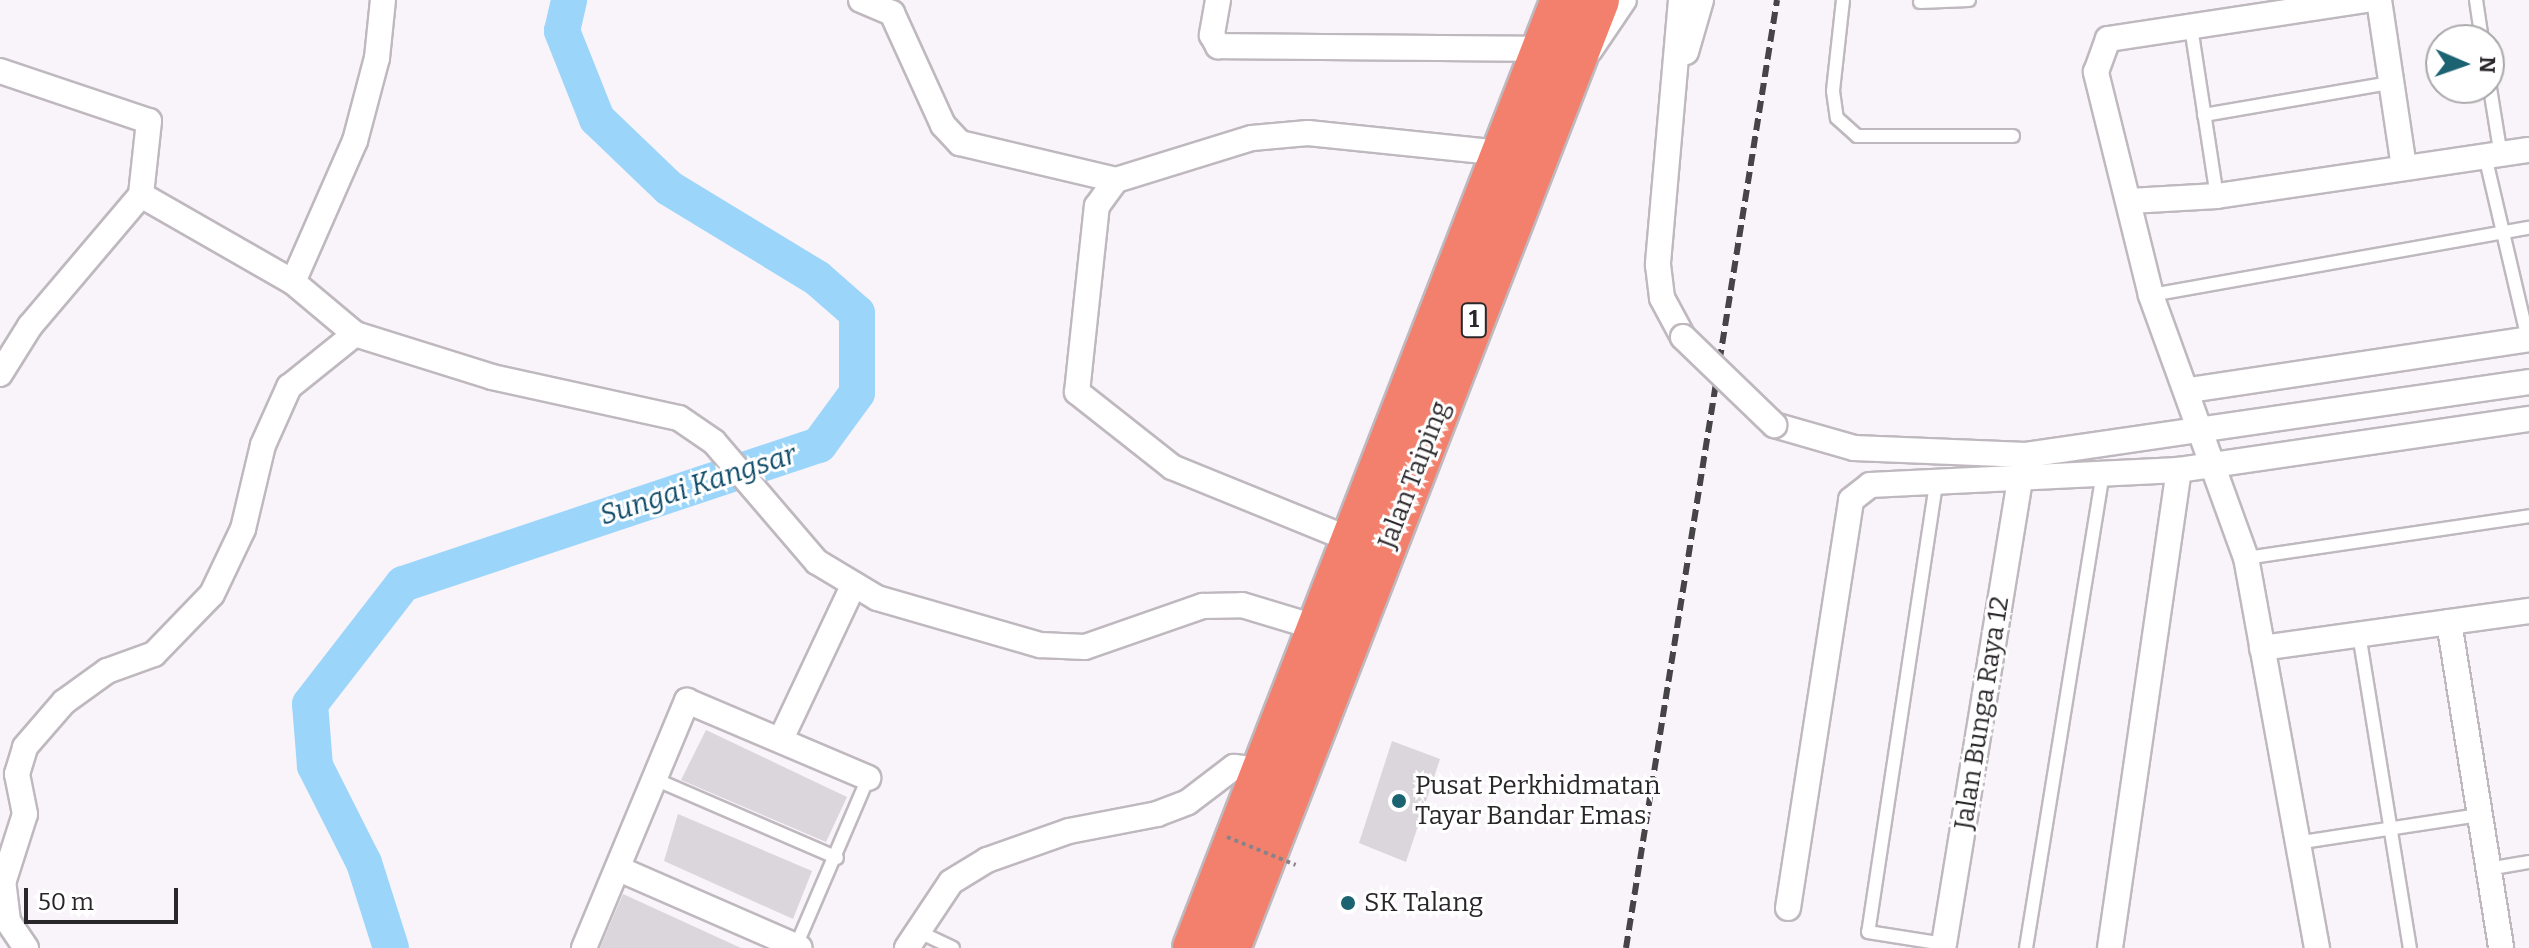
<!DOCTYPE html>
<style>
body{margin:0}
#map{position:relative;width:2529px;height:948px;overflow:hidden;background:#f9f3fa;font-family:Bitter,serif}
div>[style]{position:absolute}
.river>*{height:36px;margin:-18px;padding:0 18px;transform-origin:18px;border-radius:18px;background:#9bd6fa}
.building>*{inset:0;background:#dbd5dc}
.roads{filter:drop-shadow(2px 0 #bfb9bf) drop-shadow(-2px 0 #bfb9bf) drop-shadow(0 2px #bfb9bf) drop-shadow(0 -2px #bfb9bf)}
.lane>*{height:12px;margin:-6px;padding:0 6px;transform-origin:6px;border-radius:6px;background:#fff}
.street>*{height:24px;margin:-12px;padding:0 12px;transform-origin:12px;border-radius:12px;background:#fff}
.highway>*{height:44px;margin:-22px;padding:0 22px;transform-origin:22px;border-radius:22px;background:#f2806c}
.rail>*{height:6px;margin-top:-3px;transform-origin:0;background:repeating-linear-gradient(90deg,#474447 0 12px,transparent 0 18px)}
.path-bridge>*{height:4px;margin-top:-2px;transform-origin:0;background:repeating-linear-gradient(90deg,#888388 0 4px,transparent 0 8px)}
.bridges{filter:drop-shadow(2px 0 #bfb9bf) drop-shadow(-2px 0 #bfb9bf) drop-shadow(0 2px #bfb9bf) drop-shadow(0 -2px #bfb9bf)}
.street-bridge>*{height:24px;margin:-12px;padding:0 12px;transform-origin:12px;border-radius:12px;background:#fff}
.dots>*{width:22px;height:22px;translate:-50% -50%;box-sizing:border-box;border:4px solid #fff;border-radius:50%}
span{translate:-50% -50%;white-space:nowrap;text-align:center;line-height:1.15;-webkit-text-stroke:6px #fff;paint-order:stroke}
.shield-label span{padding:2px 6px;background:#fff;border:2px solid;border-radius:6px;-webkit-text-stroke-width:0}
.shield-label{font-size:24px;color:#2a272a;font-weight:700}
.street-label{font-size:26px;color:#2a272a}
.poi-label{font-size:26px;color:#2a272a}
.left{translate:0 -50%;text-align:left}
.water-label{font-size:28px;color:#0e4b69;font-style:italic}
.north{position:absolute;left:2425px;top:24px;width:80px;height:80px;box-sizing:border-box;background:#fff;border:2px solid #aaa9aa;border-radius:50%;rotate:92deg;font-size:22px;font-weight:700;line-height:32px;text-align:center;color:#2a272a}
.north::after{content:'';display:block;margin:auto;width:28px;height:36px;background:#1c6372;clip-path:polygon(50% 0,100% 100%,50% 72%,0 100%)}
.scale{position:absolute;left:24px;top:888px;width:154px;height:36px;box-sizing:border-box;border:4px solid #2a272a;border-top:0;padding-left:10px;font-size:24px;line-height:28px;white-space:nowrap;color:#2a272a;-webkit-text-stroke:6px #fff;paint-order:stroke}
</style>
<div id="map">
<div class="river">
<i style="left:391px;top:948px;width:89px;rotate:-107.6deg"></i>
<i style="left:364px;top:863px;width:109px;rotate:-116.8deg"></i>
<i style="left:315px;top:766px;width:62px;rotate:-94.6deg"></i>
<i style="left:310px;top:704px;width:152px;rotate:-52.2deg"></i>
<i style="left:403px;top:584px;width:439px;rotate:-18.5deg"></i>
<i style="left:819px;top:445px;width:64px;rotate:-53.8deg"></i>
<i style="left:857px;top:393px;width:80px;rotate:-90deg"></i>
<i style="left:857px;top:313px;width:53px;rotate:-138.8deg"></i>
<i style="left:817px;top:278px;width:173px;rotate:-148.7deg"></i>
<i style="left:669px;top:188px;width:100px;rotate:-136.2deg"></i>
<i style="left:597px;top:119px;width:95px;rotate:-111.7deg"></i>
<i style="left:562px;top:31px;width:32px;rotate:-77deg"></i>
</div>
<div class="building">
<i style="clip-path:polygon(706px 730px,847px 797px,826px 842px,681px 780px)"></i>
<i style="clip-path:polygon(1392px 741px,1440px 759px,1406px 862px,1359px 843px)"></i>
<i style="clip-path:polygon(678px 814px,812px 871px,793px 919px,664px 861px)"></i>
<i style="clip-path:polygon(623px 894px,741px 948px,600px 948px)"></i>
</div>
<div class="roads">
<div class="lane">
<i style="left:1843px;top:0;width:92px;rotate:96.3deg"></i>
<i style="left:1833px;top:91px;width:27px;rotate:82deg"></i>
<i style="left:1837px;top:118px;width:27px;rotate:42deg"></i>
<i style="left:1857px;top:136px;width:156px"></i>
<i style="left:2476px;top:0;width:40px;rotate:81.5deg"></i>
<i style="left:1920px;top:2px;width:49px;rotate:-2.3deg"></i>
<i style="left:2191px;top:27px;width:171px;rotate:81.3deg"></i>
<i style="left:2489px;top:82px;width:75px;rotate:80.8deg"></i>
<i style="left:2204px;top:115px;width:189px;rotate:-9.8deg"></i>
<i style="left:2486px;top:160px;width:184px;rotate:76.8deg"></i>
<i style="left:2151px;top:295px;width:384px;rotate:-10.1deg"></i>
<i style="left:1936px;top:484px;width:453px;rotate:98.6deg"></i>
<i style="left:1868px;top:932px;width:77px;rotate:9deg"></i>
<i style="left:2246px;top:558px;width:286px;rotate:-8.4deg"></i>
<i style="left:2359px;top:634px;width:318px;rotate:80.8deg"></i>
<i style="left:657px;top:780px;width:196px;rotate:23.4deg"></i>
<i style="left:2296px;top:843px;width:185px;rotate:-8.7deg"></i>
<i style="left:2488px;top:869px;width:42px;rotate:-9.7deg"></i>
<i style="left:915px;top:930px;width:42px;rotate:25.3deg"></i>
<i style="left:796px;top:946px;width:183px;rotate:-66.8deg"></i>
<i style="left:2026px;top:948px;width:476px;rotate:-80.8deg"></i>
</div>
<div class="street">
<i style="left:861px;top:0;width:34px;rotate:23deg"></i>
<i style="left:892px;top:13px;width:123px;rotate:65.5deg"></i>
<i style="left:943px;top:125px;width:25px;rotate:47deg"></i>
<i style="left:960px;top:143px;width:160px;rotate:13.3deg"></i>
<i style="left:1218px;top:0;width:36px;rotate:100deg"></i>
<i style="left:1212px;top:35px;width:13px;rotate:61deg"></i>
<i style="left:1218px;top:46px;width:326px;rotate:0.5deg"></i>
<i style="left:1681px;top:0;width:266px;rotate:95deg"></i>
<i style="left:1658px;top:265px;width:33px;rotate:83deg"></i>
<i style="left:1662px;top:298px;width:44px;rotate:61.7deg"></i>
<i style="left:2379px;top:0;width:169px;rotate:81.5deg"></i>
<i style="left:1590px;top:50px;width:60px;rotate:-55.8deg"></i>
<i style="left:1686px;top:52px;width:54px;rotate:-73.9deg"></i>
<i style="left:0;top:71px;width:157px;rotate:18.6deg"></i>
<i style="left:149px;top:121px;width:74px;rotate:96.2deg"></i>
<i style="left:141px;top:195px;width:175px;rotate:29.8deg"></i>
<i style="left:293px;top:282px;width:154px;rotate:-66.3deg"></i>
<i style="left:355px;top:141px;width:86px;rotate:-75.2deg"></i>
<i style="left:377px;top:58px;width:58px;rotate:-84.1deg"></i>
<i style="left:2130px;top:201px;width:87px;rotate:-3.3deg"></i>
<i style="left:2217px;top:196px;width:315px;rotate:-8.4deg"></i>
<i style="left:293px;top:282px;width:81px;rotate:40deg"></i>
<i style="left:0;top:374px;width:57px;rotate:-58deg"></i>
<i style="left:30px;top:326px;width:172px;rotate:-49.7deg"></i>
<i style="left:2189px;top:390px;width:344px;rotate:-8.5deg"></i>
<i style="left:1774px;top:425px;width:83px;rotate:16deg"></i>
<i style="left:1854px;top:448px;width:172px;rotate:2.3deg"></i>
<i style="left:2026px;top:455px;width:508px;rotate:-8.26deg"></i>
<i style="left:1354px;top:541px;width:196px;rotate:-157.9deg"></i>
<i style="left:1172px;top:467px;width:121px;rotate:-141.7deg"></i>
<i style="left:1077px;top:392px;width:187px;rotate:-83.9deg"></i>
<i style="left:1097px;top:206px;width:32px;rotate:-54deg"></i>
<i style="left:1116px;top:180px;width:142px;rotate:-17.2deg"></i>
<i style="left:1252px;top:138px;width:56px;rotate:-5.1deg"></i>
<i style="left:1308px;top:133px;width:196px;rotate:5.9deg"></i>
<i style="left:2449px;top:622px;width:330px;rotate:80.9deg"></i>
<i style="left:2262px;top:648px;width:270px;rotate:-7.9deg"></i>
<i style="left:781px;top:739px;width:171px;rotate:-64.8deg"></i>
<i style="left:619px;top:869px;width:197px;rotate:23.6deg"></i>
<i style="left:1788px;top:908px;width:413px;rotate:-81.2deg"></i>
<i style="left:1851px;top:500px;width:24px;rotate:-38deg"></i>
<i style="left:1870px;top:485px;width:309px;rotate:-2.8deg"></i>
<i style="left:1944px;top:944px;width:468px;rotate:-80.7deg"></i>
<i style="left:26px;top:948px;width:32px;rotate:-124deg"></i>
<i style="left:8px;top:921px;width:38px;rotate:-97deg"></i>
<i style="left:3px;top:883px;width:72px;rotate:-72.3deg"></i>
<i style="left:25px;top:814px;width:41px;rotate:-101.3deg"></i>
<i style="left:17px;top:774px;width:28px;rotate:-73deg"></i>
<i style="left:25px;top:747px;width:60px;rotate:-49.1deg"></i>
<i style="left:64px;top:702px;width:53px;rotate:-35.8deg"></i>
<i style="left:107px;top:671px;width:50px;rotate:-19.9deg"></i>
<i style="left:154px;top:654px;width:83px;rotate:-46deg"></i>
<i style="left:212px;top:594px;width:72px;rotate:-64.5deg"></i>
<i style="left:243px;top:529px;width:86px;rotate:-76.6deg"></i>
<i style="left:263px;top:445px;width:64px;rotate:-65.9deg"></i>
<i style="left:289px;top:387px;width:85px;rotate:-38.8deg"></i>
<i style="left:355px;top:334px;width:144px;rotate:17.4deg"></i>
<i style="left:492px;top:377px;width:191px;rotate:12.4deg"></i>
<i style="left:679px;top:418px;width:42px;rotate:34.4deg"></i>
<i style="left:714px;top:442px;width:158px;rotate:49.4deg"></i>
<i style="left:817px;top:562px;width:70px;rotate:31deg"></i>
<i style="left:877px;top:598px;width:170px;rotate:16.1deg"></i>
<i style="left:1040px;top:645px;width:45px;rotate:2.5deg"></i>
<i style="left:1085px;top:647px;width:125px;rotate:-19.2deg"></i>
<i style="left:1203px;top:606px;width:39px;rotate:-1deg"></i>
<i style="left:1242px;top:605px;width:90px;rotate:16.8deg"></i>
<i style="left:584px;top:948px;width:268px;rotate:-67.4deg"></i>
<i style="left:687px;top:701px;width:197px;rotate:23deg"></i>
<i style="left:907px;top:948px;width:79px;rotate:-56.3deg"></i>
<i style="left:951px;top:882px;width:42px;rotate:-31.4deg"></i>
<i style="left:987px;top:860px;width:87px;rotate:-19.5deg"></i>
<i style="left:1069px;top:831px;width:90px;rotate:-10.9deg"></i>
<i style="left:1157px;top:814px;width:33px;rotate:-21deg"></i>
<i style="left:1188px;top:802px;width:58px;rotate:-37.3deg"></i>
<i style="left:1234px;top:767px;width:30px;rotate:6deg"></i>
<i style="left:2110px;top:948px;width:483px;rotate:-81.8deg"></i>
<i style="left:2179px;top:470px;width:354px;rotate:-8.3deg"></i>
<i style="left:2317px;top:948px;width:396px;rotate:-100.3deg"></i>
<i style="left:2246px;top:558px;width:280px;rotate:-109.9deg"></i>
<i style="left:2151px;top:295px;width:230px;rotate:-103.9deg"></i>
<i style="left:2096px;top:72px;width:35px;rotate:-70deg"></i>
<i style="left:2108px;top:39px;width:261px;rotate:-8.6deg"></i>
</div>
<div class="highway">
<i style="left:1195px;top:948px;width:1017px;rotate:-68.78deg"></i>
<i style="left:1228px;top:948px;width:1017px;rotate:-68.73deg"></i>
</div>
</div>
<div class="rail">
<i style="left:1626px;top:948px;width:960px;rotate:-80.95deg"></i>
</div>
<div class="path-bridge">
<i style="left:1227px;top:837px;width:74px;rotate:22.1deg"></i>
</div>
<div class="bridges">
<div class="street-bridge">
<i style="left:1683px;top:337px;width:127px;rotate:44deg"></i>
</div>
</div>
<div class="dots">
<i style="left:1399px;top:801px;background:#1c6372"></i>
<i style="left:1348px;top:903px;background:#1c6372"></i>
</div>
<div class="shield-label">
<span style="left:1474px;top:320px">1</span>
</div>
<div class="street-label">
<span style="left:1414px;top:475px;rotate:-69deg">Jalan Taiping</span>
<span style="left:1982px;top:713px;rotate:-81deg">Jalan Bunga Raya 12</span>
</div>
<div class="poi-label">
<span class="left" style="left:1415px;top:801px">Pusat Perkhidmatan<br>Tayar Bandar Emas</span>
<span class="left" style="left:1364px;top:903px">SK Talang</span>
</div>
<div class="water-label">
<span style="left:698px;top:485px;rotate:-18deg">Sungai Kangsar</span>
</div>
<div class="north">N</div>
<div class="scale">50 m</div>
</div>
